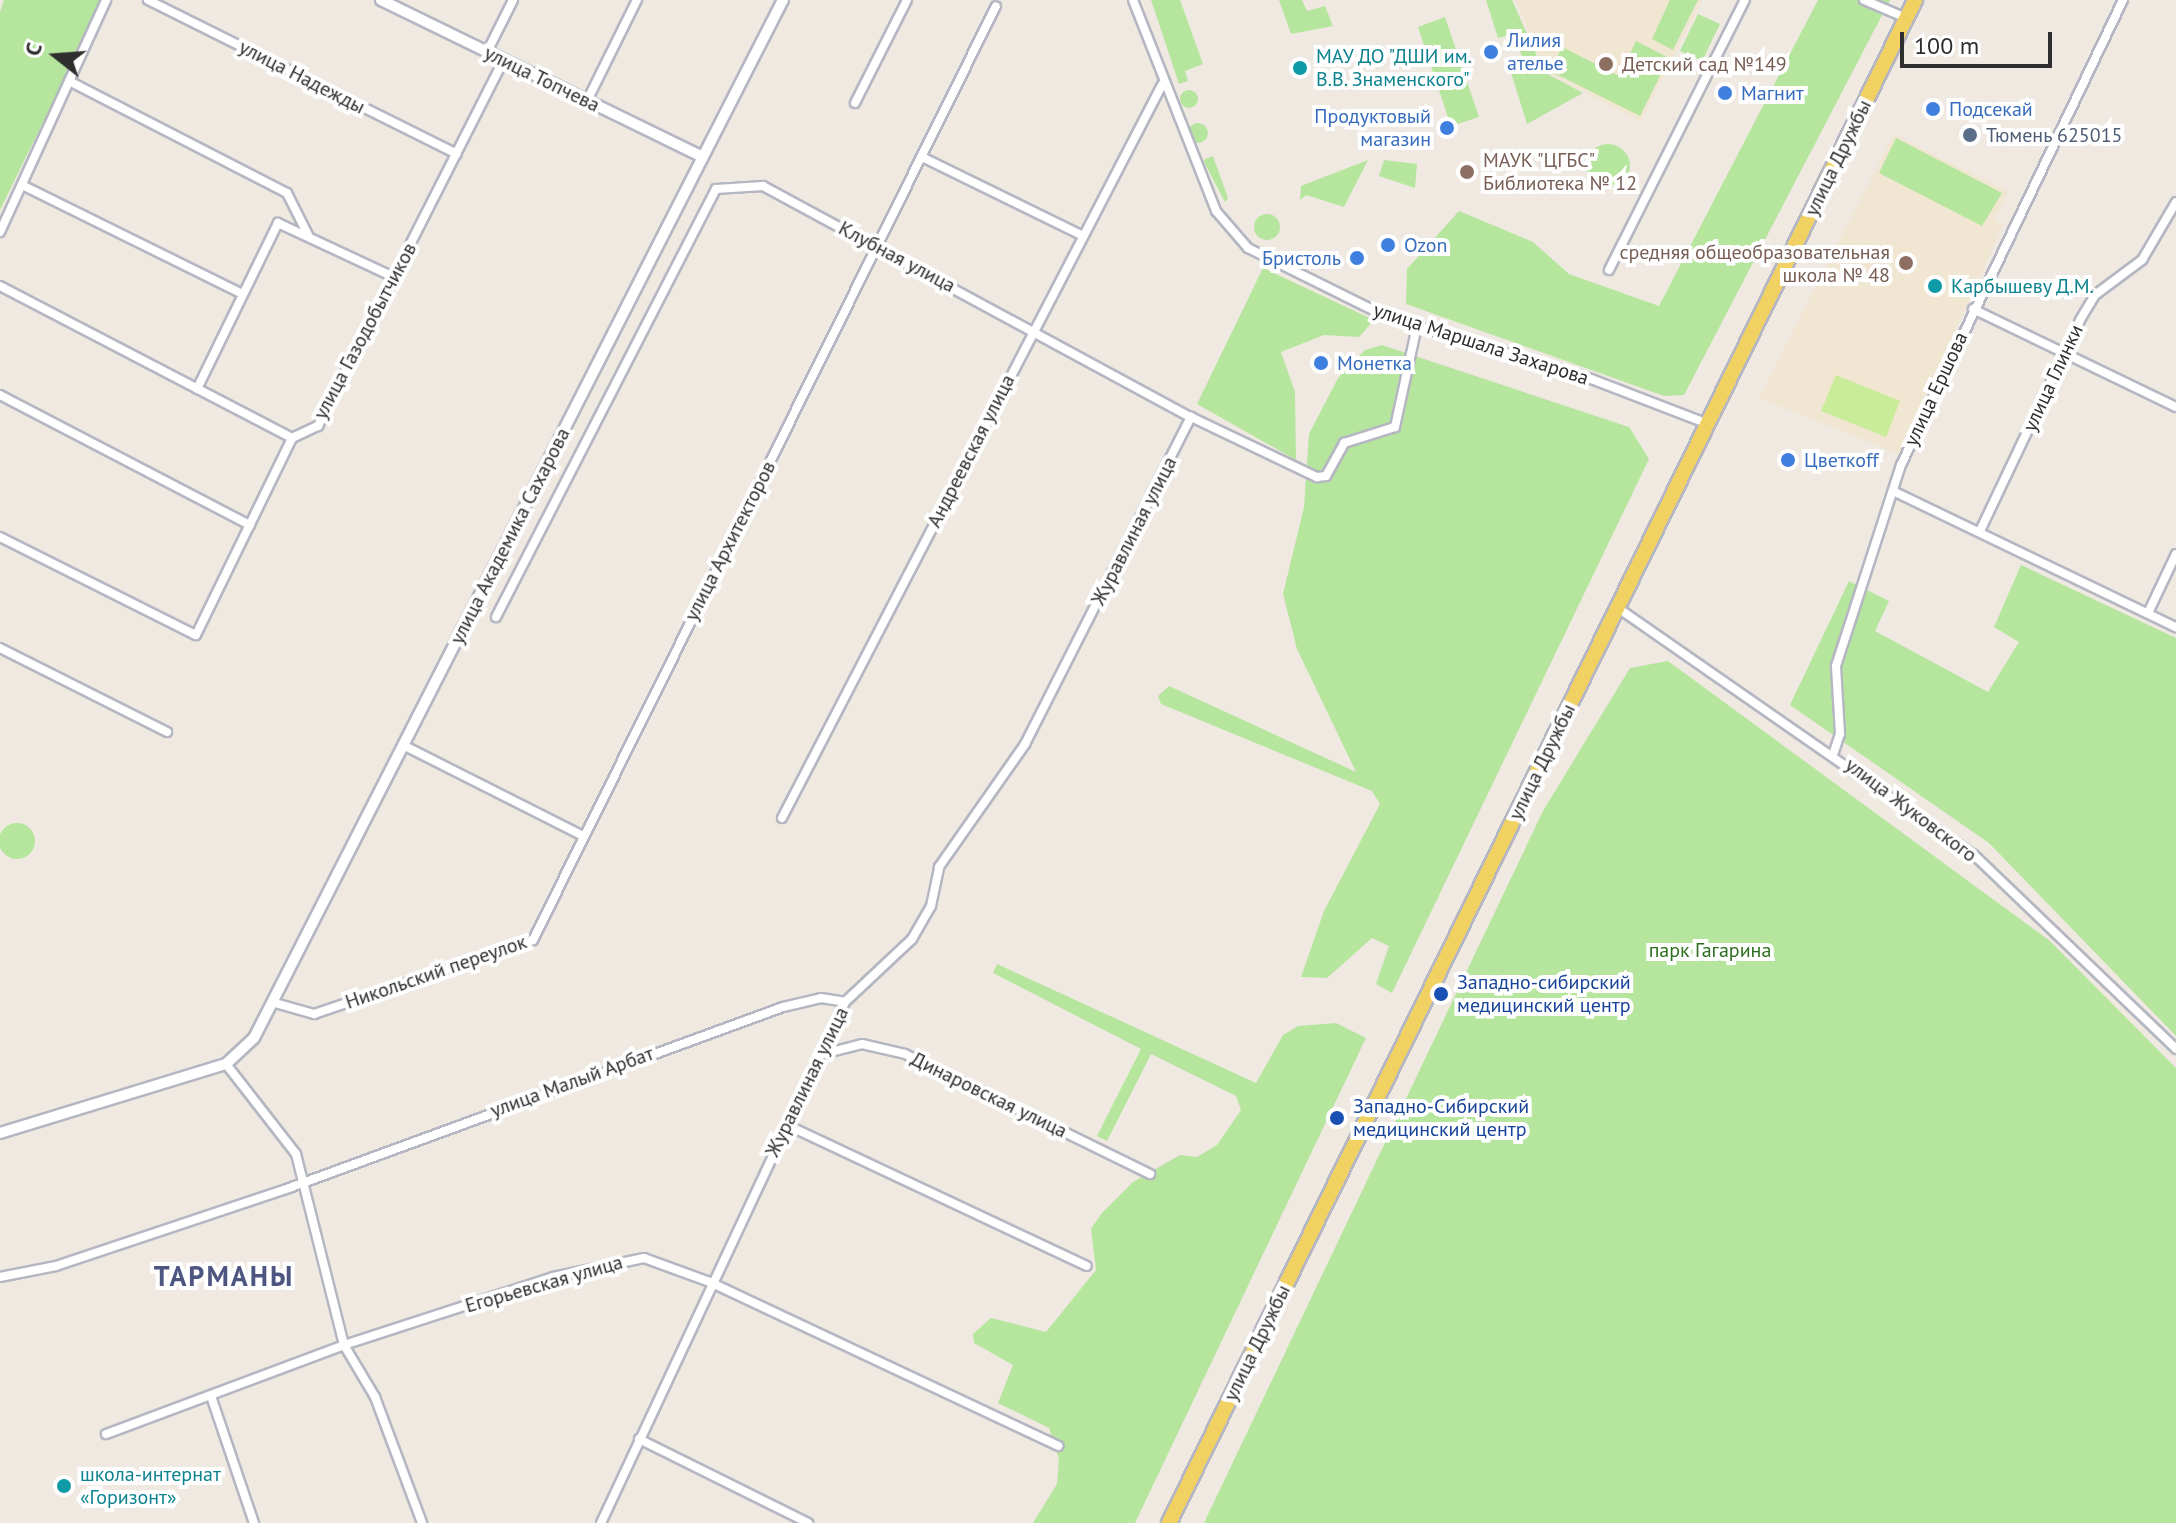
<!DOCTYPE html>
<meta charset="utf-8">
<style>
body{margin:0}
#map{position:relative;width:2176px;height:1523px;overflow:hidden;background:#efe9e1;font-family:"PT Sans",sans-serif}
div>[style]{position:absolute}
.education>*{inset:0;background:#f0e6d1}
.green>*{inset:0;background:#b6e59e}
.round{border-radius:50%}
.pitch>*{inset:0;background:#c9ec9a}
.roads{filter:drop-shadow(2px 0 #b4b7c1) drop-shadow(-2px 0 #b4b7c1) drop-shadow(0 2px #b4b7c1) drop-shadow(0 -2px #b4b7c1)}
.minor>*{height:8px;margin:-4px;padding:0 4px;transform-origin:4px;border-radius:4px;background:#fff}
.tertiary>*{height:10px;margin:-5px;padding:0 5px;transform-origin:5px;border-radius:5px;background:#fff}
.primary>*{height:14px;margin:-7px;padding:0 7px;transform-origin:7px;border-radius:7px;background:#f2d163}
.dots>*{width:22px;height:22px;translate:-50% -50%;box-sizing:border-box;border:4px solid #fff;border-radius:50%}
span{translate:-50% -50%;white-space:nowrap;text-align:center;line-height:1.15;-webkit-text-stroke:8px #fff;paint-order:stroke}
.shop-label{font-size:20px;color:#366cbe}
.left{translate:0 -50%;text-align:left}
.right{translate:-100% -50%;text-align:right}
.culture-label{font-size:20px;color:#0d838f}
.education-label{font-size:20px;color:#785e54}
.street-label{font-size:20px;color:#2e2e2e}
.service-label{font-size:20px;color:#4e5e75}
.park-label{font-size:20px;color:#2c6e1b}
.transit-label{font-size:20px;color:#164399}
.district-label{font-size:28px;color:#4d5680;font-weight:700;letter-spacing:2px}
.north{position:absolute;left:16px;top:16px;width:80px;height:80px;-webkit-text-stroke:6px #fff;paint-order:stroke;rotate:287deg;font-size:22px;font-weight:700;line-height:32px;text-align:center;color:#2e2e2e}
.north::after{content:'';display:block;margin:auto;width:28px;height:36px;background:#2e2e2e;clip-path:polygon(50% 0,100% 100%,50% 72%,0 100%)}
.scale{position:absolute;left:1900px;top:32px;width:152px;height:36px;box-sizing:border-box;border:4px solid #2e2e2e;border-top:0;padding-left:10px;font-size:24px;line-height:28px;white-space:nowrap;color:#2e2e2e;-webkit-text-stroke:6px #fff;paint-order:stroke}
</style>
<div id="map">
<div class="education">
<i style="clip-path:polygon(1515px 0,1702px 0,1641px 121px,1546px 72px)"></i>
<i style="clip-path:polygon(1894px 134px,2008px 192px,1994px 220px,2003px 225px,1899px 454px,1759px 398px)"></i>
</div>
<div class="green">
<i style="clip-path:polygon(4px 0,103px 0,0 210px,0 12px)"></i>
<i style="clip-path:polygon(1151px 0,1180px 0,1203px 64px,1185px 71px,1188px 81px,1179px 84px)"></i>
<i style="clip-path:polygon(1279px 0,1302px 0,1307px 11px,1325px 6px,1333px 26px,1291px 34px)"></i>
<i style="clip-path:polygon(1486px 0,1512px 0,1544px 72px,1583px 93px,1527px 124px,1508px 63px,1522px 57px,1514px 34px,1498px 38px)"></i>
<i style="clip-path:polygon(1670px 0,1698px 0,1673px 50px,1652px 39px)"></i>
<i style="clip-path:polygon(1818px 0,1890px 0,1684px 395px,1664px 396px,1406px 304px,1407px 269px,1459px 211px,1533px 242px,1569px 274px,1659px 306px)"></i>
<i style="clip-path:polygon(1698px 14px,1720px 24px,1702px 61px,1680px 51px)"></i>
<i style="clip-path:polygon(1445px 17px,1479px 117px,1451px 126px,1418px 27px)"></i>
<i style="clip-path:polygon(1636px 41px,1669px 58px,1640px 116px,1550px 71px,1562px 47px,1619px 76px)"></i>
<i class="round" style="left:1180px;top:90px;width:18px;height:18px"></i>
<i class="round" style="left:1188px;top:123px;width:20px;height:20px"></i>
<i style="clip-path:polygon(1896px 138px,2002px 193px,1982px 226px,1879px 173px)"></i>
<i class="round" style="left:1586px;top:144px;width:44px;height:44px"></i>
<i style="clip-path:polygon(1213px 156px,1228px 198px,1225px 202px,1203px 160px)"></i>
<i style="clip-path:polygon(1368px 160px,1344px 207px,1306px 195px,1300px 200px,1301px 186px)"></i>
<i style="clip-path:polygon(1384px 160px,1417px 164px,1415px 188px,1379px 176px)"></i>
<i class="round" style="left:1254px;top:214px;width:26px;height:26px"></i>
<i style="clip-path:polygon(1263px 268px,1374px 320px,1359px 337px,1324px 335px,1281px 352px,1295px 392px,1296px 460px,1197px 404px)"></i>
<i style="clip-path:polygon(1382px 345px,1629px 427px,1649px 459px,1392px 993px,1376px 984px,1389px 946px,1372px 938px,1327px 978px,1301px 977px,1324px 911px,1380px 804px,1372px 791px,1161px 704px,1158px 696px,1169px 686px,1356px 772px,1297px 649px,1283px 594px,1304px 507px,1309px 434px,1338px 378px,1365px 350px)"></i>
<i style="clip-path:polygon(2021px 565px,2176px 638px,2176px 1036px,1989px 843px,1790px 705px,1849px 581px,1889px 601px,1875px 631px,1988px 692px,2019px 642px,1994px 627px)"></i>
<i style="clip-path:polygon(1668px 661px,2050px 941px,2176px 1068px,2176px 1523px,1204px 1523px,1543px 811px,1630px 668px)"></i>
<i class="round" style="left:-1px;top:823px;width:36px;height:36px"></i>
<i style="clip-path:polygon(997px 964px,1256px 1083px,1283px 1035px,1298px 1026px,1336px 1023px,1366px 1038px,1135px 1523px,1033px 1523px,1057px 1484px,1059px 1459px,1049px 1428px,998px 1403px,1013px 1365px,974px 1343px,973px 1334px,991px 1318px,1046px 1332px,1096px 1270px,1091px 1229px,1101px 1214px,1133px 1182px,1180px 1155px,1197px 1157px,1217px 1145px,1241px 1110px,1236px 1096px,1151px 1054px,1107px 1141px,1097px 1136px,1141px 1049px,993px 973px)"></i>
</div>
<div class="pitch">
<i style="clip-path:polygon(1836px 375px,1900px 401px,1886px 437px,1821px 411px)"></i>
</div>
<div class="roads">
<div class="minor">
<i style="left:148px;top:0;width:345px;rotate:26.5deg"></i>
<i style="left:1133px;top:0;width:227px;rotate:68.5deg"></i>
<i style="left:1216px;top:211px;width:49px;rotate:49.1deg"></i>
<i style="left:1248px;top:248px;width:155px;rotate:26.4deg"></i>
<i style="left:1387px;top:317px;width:213px;rotate:16.9deg"></i>
<i style="left:1591px;top:379px;width:125px;rotate:21deg"></i>
<i style="left:1864px;top:0;width:46px;rotate:23.2deg"></i>
<i style="left:487px;top:52px;width:58px;rotate:-63.4deg"></i>
<i style="left:69px;top:81px;width:245px;rotate:27.2deg"></i>
<i style="left:287px;top:193px;width:49px;rotate:63.4deg"></i>
<i style="left:587px;top:101px;width:113px;rotate:-63.7deg"></i>
<i style="left:855px;top:103px;width:115px;rotate:-63.2deg"></i>
<i style="left:922px;top:157px;width:179px;rotate:26.1deg"></i>
<i style="left:22px;top:185px;width:246px;rotate:26.3deg"></i>
<i style="left:0;top:232px;width:255px;rotate:-65.4deg"></i>
<i style="left:1609px;top:270px;width:302px;rotate:-63.3deg"></i>
<i style="left:0;top:286px;width:329px;rotate:27.5deg"></i>
<i style="left:1973px;top:309px;width:225px;rotate:25.8deg"></i>
<i style="left:197px;top:389px;width:185px;rotate:-64deg"></i>
<i style="left:278px;top:223px;width:128px;rotate:25deg"></i>
<i style="left:0;top:395px;width:282px;rotate:27.5deg"></i>
<i style="left:1895px;top:492px;width:312px;rotate:25.7deg"></i>
<i style="left:1980px;top:531px;width:233px;rotate:-64.6deg"></i>
<i style="left:2080px;top:320px;width:29px;rotate:-59deg"></i>
<i style="left:2095px;top:295px;width:59px;rotate:-36.7deg"></i>
<i style="left:2142px;top:260px;width:67px;rotate:-59.6deg"></i>
<i style="left:0;top:537px;width:219px;rotate:26.6deg"></i>
<i style="left:196px;top:635px;width:219px;rotate:-64deg"></i>
<i style="left:292px;top:438px;width:29px;rotate:-25deg"></i>
<i style="left:318px;top:426px;width:411px;rotate:-63.1deg"></i>
<i style="left:1618px;top:608px;width:433px;rotate:34.8deg"></i>
<i style="left:1974px;top:855px;width:280px;rotate:43.8deg"></i>
<i style="left:2148px;top:613px;width:65px;rotate:-64.6deg"></i>
<i style="left:496px;top:617px;width:481px;rotate:-62.8deg"></i>
<i style="left:716px;top:189px;width:47px;rotate:-3.7deg"></i>
<i style="left:763px;top:186px;width:486px;rotate:28.4deg"></i>
<i style="left:1191px;top:417px;width:140px;rotate:25.5deg"></i>
<i style="left:1317px;top:477px;width:9px;rotate:-6deg"></i>
<i style="left:1326px;top:476px;width:38px;rotate:-61deg"></i>
<i style="left:1344px;top:443px;width:53px;rotate:-17.4deg"></i>
<i style="left:1395px;top:427px;width:103px;rotate:-77.7deg"></i>
<i style="left:0;top:648px;width:187px;rotate:26.7deg"></i>
<i style="left:403px;top:745px;width:199px;rotate:26.8deg"></i>
<i style="left:1834px;top:752px;width:19px;rotate:-72deg"></i>
<i style="left:1840px;top:734px;width:68px;rotate:-93.4deg"></i>
<i style="left:1836px;top:666px;width:211px;rotate:-72.1deg"></i>
<i style="left:1901px;top:465px;width:515px;rotate:-64.48deg"></i>
<i style="left:782px;top:818px;width:826px;rotate:-62.6deg"></i>
<i style="left:275px;top:1003px;width:41px;rotate:15.8deg"></i>
<i style="left:314px;top:1014px;width:231px;rotate:-18.7deg"></i>
<i style="left:533px;top:940px;width:1042px;rotate:-63.63deg"></i>
<i style="left:823px;top:1054px;width:40px;rotate:-14.4deg"></i>
<i style="left:862px;top:1044px;width:44px;rotate:13.1deg"></i>
<i style="left:905px;top:1054px;width:273px;rotate:26.1deg"></i>
<i style="left:226px;top:1064px;width:114px;rotate:52.1deg"></i>
<i style="left:296px;top:1154px;width:197px;rotate:75.9deg"></i>
<i style="left:344px;top:1345px;width:61px;rotate:59.2deg"></i>
<i style="left:375px;top:1397px;width:134px;rotate:69.5deg"></i>
<i style="left:787px;top:1125px;width:331px;rotate:25.2deg"></i>
<i style="left:0;top:1277px;width:57px;rotate:-11.1deg"></i>
<i style="left:56px;top:1266px;width:246px;rotate:-18.5deg"></i>
<i style="left:289px;top:1188px;width:526px;rotate:-20.12deg"></i>
<i style="left:783px;top:1007px;width:39px;rotate:-13deg"></i>
<i style="left:821px;top:998px;width:24px;rotate:9deg"></i>
<i style="left:212px;top:1399px;width:131px;rotate:71.3deg"></i>
<i style="left:106px;top:1434px;width:254px;rotate:-20.5deg"></i>
<i style="left:344px;top:1345px;width:220px;rotate:-18deg"></i>
<i style="left:553px;top:1277px;width:93px;rotate:-11.8deg"></i>
<i style="left:644px;top:1258px;width:70px;rotate:20deg"></i>
<i style="left:710px;top:1282px;width:385px;rotate:25.2deg"></i>
<i style="left:639px;top:1439px;width:189px;rotate:26.4deg"></i>
<i style="left:601px;top:1523px;width:575px;rotate:-64.9deg"></i>
<i style="left:845px;top:1002px;width:92px;rotate:-43.2deg"></i>
<i style="left:912px;top:939px;width:38px;rotate:-60deg"></i>
<i style="left:931px;top:906px;width:40px;rotate:-78deg"></i>
<i style="left:939px;top:867px;width:150px;rotate:-55deg"></i>
<i style="left:1025px;top:744px;width:367px;rotate:-63.1deg"></i>
</div>
<div class="tertiary">
<i style="left:381px;top:0;width:358px;rotate:26deg"></i>
<i style="left:0;top:1133px;width:236px;rotate:-17deg"></i>
<i style="left:226px;top:1064px;width:38px;rotate:-43deg"></i>
<i style="left:254px;top:1038px;width:1165px;rotate:-63deg"></i>
</div>
<div class="primary">
<i style="left:1169px;top:1523px;width:1696px;rotate:-63.9deg"></i>
</div>
</div>
<div class="dots">
<i style="left:1491px;top:52px;background:#3f7fe0"></i>
<i style="left:1606px;top:64px;background:#8d6e63"></i>
<i style="left:1300px;top:68px;background:#0f9aa8"></i>
<i style="left:1725px;top:93px;background:#3f7fe0"></i>
<i style="left:1933px;top:109px;background:#3f7fe0"></i>
<i style="left:1447px;top:128px;background:#3f7fe0"></i>
<i style="left:1970px;top:135px;background:#5c6f8a"></i>
<i style="left:1467px;top:172px;background:#8d6e63"></i>
<i style="left:1388px;top:245px;background:#3f7fe0"></i>
<i style="left:1357px;top:258px;background:#3f7fe0"></i>
<i style="left:1906px;top:263px;background:#8d6e63"></i>
<i style="left:1935px;top:286px;background:#0f9aa8"></i>
<i style="left:1321px;top:363px;background:#3f7fe0"></i>
<i style="left:1788px;top:460px;background:#3f7fe0"></i>
<i style="left:1441px;top:994px;background:#1a4fb4"></i>
<i style="left:1337px;top:1118px;background:#1a4fb4"></i>
<i style="left:64px;top:1486px;background:#0f9aa8"></i>
</div>
<div class="shop-label">
<span class="left" style="left:1507px;top:52px">Лилия<br>ателье</span>
<span class="left" style="left:1741px;top:93px">Магнит</span>
<span class="left" style="left:1949px;top:109px">Подсекай</span>
<span class="right" style="left:1431px;top:128px">Продуктовый<br>магазин</span>
<span class="left" style="left:1404px;top:245px">Ozon</span>
<span class="right" style="left:1341px;top:258px">Бристоль</span>
<span class="left" style="left:1337px;top:363px">Монетка</span>
<span class="left" style="left:1804px;top:460px">Цветкоff</span>
</div>
<div class="culture-label">
<span class="left" style="left:1316px;top:68px">МАУ ДО "ДШИ им.<br>В.В. Знаменского"</span>
<span class="left" style="left:1951px;top:286px">Карбышеву Д.М.</span>
<span class="left" style="left:80px;top:1486px">школа-интернат<br>«Горизонт»</span>
</div>
<div class="education-label">
<span class="left" style="left:1622px;top:64px">Детский сад №149</span>
<span class="left" style="left:1483px;top:172px">МАУК "ЦГБС"<br>Библиотека № 12</span>
<span class="right" style="left:1890px;top:264px">средняя общеобразовательная<br>школа № 48</span>
</div>
<div class="street-label">
<span style="left:302px;top:77px;rotate:27deg">улица Надежды</span>
<span style="left:542px;top:79px;rotate:26deg">улица Топчева</span>
<span style="left:1838px;top:158px;rotate:-64deg">улица Дружбы</span>
<span style="left:897px;top:257px;rotate:28deg">Клубная улица</span>
<span style="left:365px;top:331px;rotate:-62deg">улица Газодобытчиков</span>
<span style="left:1481px;top:344px;rotate:18deg">улица Маршала Захарова</span>
<span style="left:2053px;top:378px;rotate:-65deg">улица Глинки</span>
<span style="left:1936px;top:389px;rotate:-65deg">улица Ершова</span>
<span style="left:971px;top:451px;rotate:-63deg">Андреевская улица</span>
<span style="left:1134px;top:531px;rotate:-63deg">Журавлиная улица</span>
<span style="left:510px;top:536px;rotate:-63deg">улица Академика Сахарова</span>
<span style="left:730px;top:541px;rotate:-63deg">улица Архитекторов</span>
<span style="left:1542px;top:762px;rotate:-64deg">улица Дружбы</span>
<span style="left:1911px;top:810px;rotate:37deg">улица Жуковского</span>
<span style="left:436px;top:972px;rotate:-19deg">Никольский переулок</span>
<span style="left:572px;top:1082px;rotate:-20deg">улица Малый Арбат</span>
<span style="left:807px;top:1082px;rotate:-64deg">Журавлиная улица</span>
<span style="left:989px;top:1095px;rotate:26deg">Динаровская улица</span>
<span style="left:544px;top:1284px;rotate:-16deg">Егорьевская улица</span>
<span style="left:1257px;top:1343px;rotate:-64deg">улица Дружбы</span>
</div>
<div class="service-label">
<span class="left" style="left:1986px;top:135px">Тюмень 625015</span>
</div>
<div class="park-label">
<span style="left:1710px;top:950px">парк Гагарина</span>
</div>
<div class="transit-label">
<span class="left" style="left:1457px;top:994px">Западно-сибирский<br>медицинский центр</span>
<span class="left" style="left:1353px;top:1118px">Западно-Сибирский<br>медицинский центр</span>
</div>
<div class="district-label">
<span style="left:224px;top:1276px">ТАРМАНЫ</span>
</div>
<div class="north">С</div>
<div class="scale">100 m</div>
</div>
